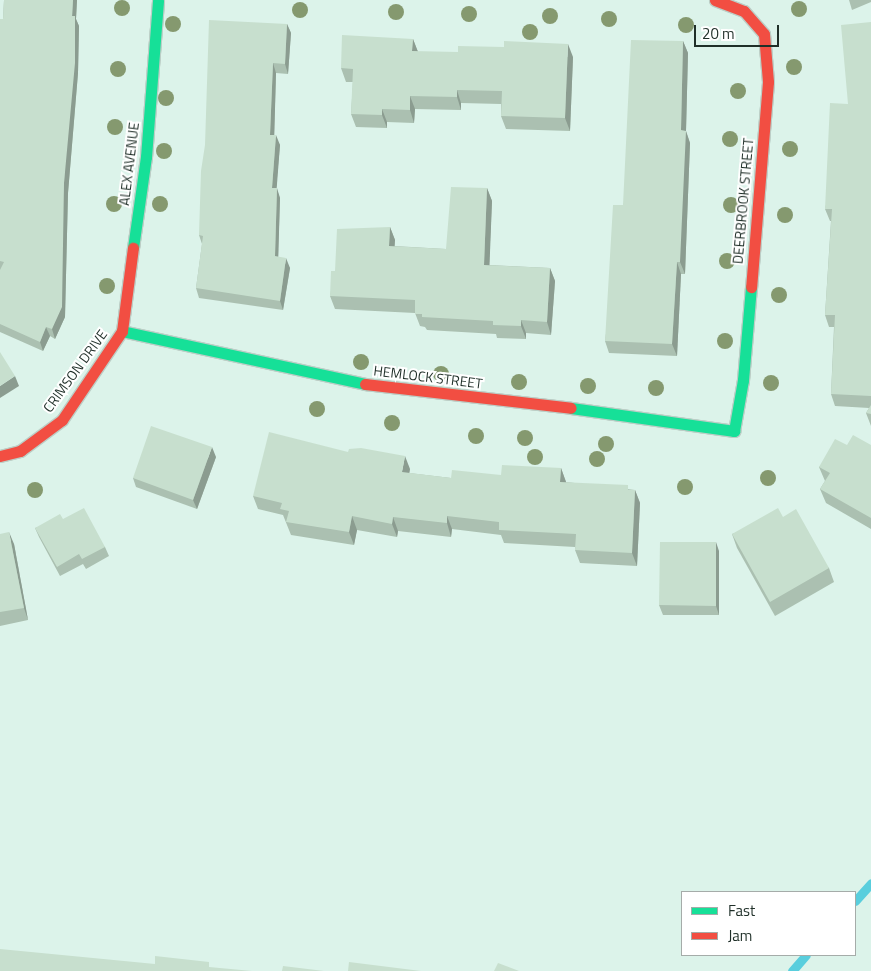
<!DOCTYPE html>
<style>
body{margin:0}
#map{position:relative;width:871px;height:971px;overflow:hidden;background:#dcf3ea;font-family:"Titillium Web",sans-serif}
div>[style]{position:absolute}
.stream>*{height:9px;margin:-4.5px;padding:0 4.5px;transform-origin:4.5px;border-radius:4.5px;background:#59cedd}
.roads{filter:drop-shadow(1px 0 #bccec6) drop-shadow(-1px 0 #bccec6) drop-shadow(0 1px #bccec6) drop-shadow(0 -1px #bccec6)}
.fast>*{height:11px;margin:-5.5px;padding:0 5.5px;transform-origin:5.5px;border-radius:5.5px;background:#16e098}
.jam>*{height:11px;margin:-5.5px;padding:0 5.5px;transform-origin:5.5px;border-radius:5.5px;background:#f24e42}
.trees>*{width:16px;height:16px;margin:-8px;border-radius:50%;background:#85996f}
.wall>*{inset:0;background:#abc0b1}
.shaded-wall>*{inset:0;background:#8b9c90}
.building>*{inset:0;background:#c7dfce}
span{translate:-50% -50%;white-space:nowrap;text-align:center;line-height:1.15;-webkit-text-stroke:4px #fff;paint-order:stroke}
.street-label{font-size:14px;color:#1f2f28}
.legend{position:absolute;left:681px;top:891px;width:175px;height:65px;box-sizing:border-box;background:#fff;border:1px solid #a5aca9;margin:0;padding:6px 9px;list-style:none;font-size:15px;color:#1f2f28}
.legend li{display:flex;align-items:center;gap:10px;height:25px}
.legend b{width:25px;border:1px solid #a5aca9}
.scale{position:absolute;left:694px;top:25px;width:85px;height:22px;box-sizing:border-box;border:2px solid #1f2f28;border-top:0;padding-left:6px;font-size:15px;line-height:18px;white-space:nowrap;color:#1f2f28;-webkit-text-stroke:4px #fff;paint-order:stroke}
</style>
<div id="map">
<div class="stream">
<i style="left:855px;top:901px;width:24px;rotate:-48deg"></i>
<i style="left:792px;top:971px;width:21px;rotate:-49deg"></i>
</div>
<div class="roads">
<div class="fast">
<i style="left:133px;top:248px;width:92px;rotate:-81.9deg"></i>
<i style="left:146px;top:157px;width:157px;rotate:-85.6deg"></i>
<i style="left:122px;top:331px;width:249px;rotate:12.3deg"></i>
<i style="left:571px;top:408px;width:165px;rotate:8deg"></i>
<i style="left:734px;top:431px;width:52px;rotate:-80deg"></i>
<i style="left:743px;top:380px;width:93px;rotate:-85.1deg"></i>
</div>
<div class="jam">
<i style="left:715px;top:0;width:31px;rotate:21deg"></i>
<i style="left:744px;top:11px;width:30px;rotate:49deg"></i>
<i style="left:764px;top:34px;width:48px;rotate:85.2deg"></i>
<i style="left:768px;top:82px;width:206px;rotate:94.7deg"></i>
<i style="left:365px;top:384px;width:207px;rotate:6.6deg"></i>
<i style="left:0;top:456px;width:21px;rotate:-14deg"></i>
<i style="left:20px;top:451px;width:52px;rotate:-36.4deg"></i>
<i style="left:62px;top:420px;width:107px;rotate:-56deg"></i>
<i style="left:122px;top:331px;width:84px;rotate:-82.5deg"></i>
</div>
</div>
<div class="trees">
<i style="left:122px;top:8px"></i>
<i style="left:799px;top:9px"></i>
<i style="left:300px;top:10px"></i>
<i style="left:396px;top:12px"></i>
<i style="left:469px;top:14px"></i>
<i style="left:550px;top:16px"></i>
<i style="left:609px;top:19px"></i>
<i style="left:173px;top:24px"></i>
<i style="left:686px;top:25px"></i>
<i style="left:530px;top:32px"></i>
<i style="left:794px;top:67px"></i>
<i style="left:118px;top:69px"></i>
<i style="left:738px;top:91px"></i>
<i style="left:166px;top:98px"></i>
<i style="left:115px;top:127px"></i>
<i style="left:730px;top:139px"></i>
<i style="left:790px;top:149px"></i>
<i style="left:164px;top:151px"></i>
<i style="left:114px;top:204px"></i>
<i style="left:160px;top:204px"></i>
<i style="left:731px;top:205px"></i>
<i style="left:785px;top:215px"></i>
<i style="left:727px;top:261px"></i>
<i style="left:107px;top:286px"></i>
<i style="left:779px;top:295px"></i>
<i style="left:725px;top:341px"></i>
<i style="left:361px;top:362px"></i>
<i style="left:441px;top:374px"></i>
<i style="left:519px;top:382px"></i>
<i style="left:771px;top:383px"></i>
<i style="left:588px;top:386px"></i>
<i style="left:656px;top:388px"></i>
<i style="left:317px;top:409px"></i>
<i style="left:392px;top:423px"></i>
<i style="left:476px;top:436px"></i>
<i style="left:525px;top:438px"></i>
<i style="left:606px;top:444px"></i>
<i style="left:535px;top:457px"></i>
<i style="left:597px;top:459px"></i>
<i style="left:768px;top:478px"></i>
<i style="left:685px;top:487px"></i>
<i style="left:35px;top:490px"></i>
</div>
<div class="wall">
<i style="clip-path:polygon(4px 0,77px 0,76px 19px,79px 26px,78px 73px,68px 193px,65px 317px,55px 339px,50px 336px,43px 351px,0 332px,0 19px,3px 19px)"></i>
<i style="clip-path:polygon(849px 0,871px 0,871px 2px,852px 10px)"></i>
<i style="clip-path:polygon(871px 22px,871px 426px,866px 413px,869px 408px,835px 406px,831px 394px,834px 327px,829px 327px,825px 315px,831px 221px,830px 221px,825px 209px,848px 104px)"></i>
<i style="clip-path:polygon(287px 24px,291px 33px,288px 74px,276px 73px,274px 135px,280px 145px,276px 188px,280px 198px,278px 257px,290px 268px,283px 310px,199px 298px,196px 288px,202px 244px,199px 235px)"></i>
<i style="clip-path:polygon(413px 39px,418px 52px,573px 57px,570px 131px,506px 129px,501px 116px,501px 104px,461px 103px,461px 110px,415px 109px,414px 123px,387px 122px,387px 128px,356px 127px,351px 114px,353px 82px,346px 82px,341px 68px)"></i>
<i style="clip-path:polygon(683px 41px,688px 53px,686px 131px,690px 143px,685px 274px,681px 274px,677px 356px,609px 353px,605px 341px,623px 205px)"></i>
<i style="clip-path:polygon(487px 188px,492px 201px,489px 265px,550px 268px,555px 281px,551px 335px,526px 333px,526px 339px,497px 338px,496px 334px,427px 330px,425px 327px,420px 326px,415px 313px,335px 309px,330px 296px,335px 271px,390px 227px,395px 240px,394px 246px,446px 249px)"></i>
<i style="clip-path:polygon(847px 445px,871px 445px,871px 529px,826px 503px,820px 489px,825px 481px,819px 467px)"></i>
<i style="clip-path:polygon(216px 457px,197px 509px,136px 487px,133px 478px)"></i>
<i style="clip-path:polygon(561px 468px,566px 482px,635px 490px,640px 503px,637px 566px,580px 563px,575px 550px,575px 547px,504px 543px,501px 535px,452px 529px,451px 537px,398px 531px,397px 537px,357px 530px,354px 545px,291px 535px,283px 515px,258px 509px,253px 496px,410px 469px,409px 473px,451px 478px,501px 475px)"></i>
<i style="clip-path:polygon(783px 517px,829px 568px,834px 582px,775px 616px,737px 548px,732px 534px)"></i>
<i style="clip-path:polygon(63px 519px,105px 547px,109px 556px,86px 569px,83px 564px,60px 576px,39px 537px,35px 528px)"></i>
<i style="clip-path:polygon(0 534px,14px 544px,28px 620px,0 626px)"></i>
<i style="clip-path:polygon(719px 551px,719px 615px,663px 615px,659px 605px)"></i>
</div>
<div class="shaded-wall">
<i style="clip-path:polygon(73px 0,77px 0,76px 19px,79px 26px,78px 73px,68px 193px,65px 317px,55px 339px,52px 329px,64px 183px)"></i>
<i style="clip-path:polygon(287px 24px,291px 33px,288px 74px,285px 64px)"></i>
<i style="clip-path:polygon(413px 39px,418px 52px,412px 51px)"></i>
<i style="clip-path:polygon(683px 41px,688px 53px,686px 131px,690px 143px,685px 274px,680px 262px,681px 130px)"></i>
<i style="clip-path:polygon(568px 44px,573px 57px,570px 131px,565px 118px)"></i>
<i style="clip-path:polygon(273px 63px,276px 73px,274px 145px,270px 135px)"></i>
<i style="clip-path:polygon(457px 90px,461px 103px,461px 110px,457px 97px)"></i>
<i style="clip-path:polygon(410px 96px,415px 109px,414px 123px,410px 110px)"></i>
<i style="clip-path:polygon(382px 109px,387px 122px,387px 128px,382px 115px)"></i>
<i style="clip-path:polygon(276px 135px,280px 145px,276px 197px,272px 188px)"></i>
<i style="clip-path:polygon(277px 188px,280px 198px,278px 266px,275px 256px)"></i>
<i style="clip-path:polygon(487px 188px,492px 201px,489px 278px,484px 265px)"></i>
<i style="clip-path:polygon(390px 227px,395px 240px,394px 259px,389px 246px)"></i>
<i style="clip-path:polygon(286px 258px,290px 268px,283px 310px,280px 301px)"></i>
<i style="clip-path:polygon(677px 262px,681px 274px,677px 356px,672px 344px)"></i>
<i style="clip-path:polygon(550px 268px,555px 281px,551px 335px,547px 322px)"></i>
<i style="clip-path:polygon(521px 320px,526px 333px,526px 339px,521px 326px)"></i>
<i style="clip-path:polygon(46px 327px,50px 336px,43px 351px,40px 342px)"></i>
<i style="clip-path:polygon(15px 376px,19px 386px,0 398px,0 386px)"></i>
<i style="clip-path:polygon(212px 447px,216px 457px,197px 509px,193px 500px)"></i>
<i style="clip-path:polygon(405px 456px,410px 469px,407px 486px,402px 472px)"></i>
<i style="clip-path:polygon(561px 468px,566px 482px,565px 496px,560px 482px)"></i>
<i style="clip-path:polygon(635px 490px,640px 503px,637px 566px,632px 553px)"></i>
<i style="clip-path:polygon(352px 516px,357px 530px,354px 545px,349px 532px)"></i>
<i style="clip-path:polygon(447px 516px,452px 529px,451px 537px,447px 523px)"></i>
<i style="clip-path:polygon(393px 517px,398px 531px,397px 537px,392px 524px)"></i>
<i style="clip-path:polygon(9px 532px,14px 544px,28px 620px,24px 608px)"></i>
<i style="clip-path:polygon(716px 542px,719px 551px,719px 615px,716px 606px)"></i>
</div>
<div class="building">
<i style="clip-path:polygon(4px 0,73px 0,72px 16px,75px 16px,75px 63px,64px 183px,62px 307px,52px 329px,46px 327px,40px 342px,0 324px,0 270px,4px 262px,0 261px,0 19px,3px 19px)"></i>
<i style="clip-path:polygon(209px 20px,287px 24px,285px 64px,273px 63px,270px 135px,276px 135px,272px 188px,277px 188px,275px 256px,286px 258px,280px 301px,196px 288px,203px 236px,199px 235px,201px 171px,205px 145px)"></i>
<i style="clip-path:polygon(871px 22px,871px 396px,831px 394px,835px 315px,825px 315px,832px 209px,825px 209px,830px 103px,848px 104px,841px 25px)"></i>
<i style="clip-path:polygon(342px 35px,413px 39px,412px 51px,458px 52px,458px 46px,504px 47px,504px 41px,568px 44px,565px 118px,501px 116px,502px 91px,457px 90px,457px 97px,410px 96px,410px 110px,382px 109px,382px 115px,351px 114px,353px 69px,341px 68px)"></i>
<i style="clip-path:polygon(631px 40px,683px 41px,681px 130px,686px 131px,680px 262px,677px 262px,672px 344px,605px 341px,613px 205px,623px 205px)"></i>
<i style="clip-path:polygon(451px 187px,487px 188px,484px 265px,550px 268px,547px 322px,521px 320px,521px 326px,493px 325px,493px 321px,422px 317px,422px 314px,415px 314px,415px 300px,330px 296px,331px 271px,335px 271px,337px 229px,390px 227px,389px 246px,446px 249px)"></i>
<i style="clip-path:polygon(0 352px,15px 376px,0 386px)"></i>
<i style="clip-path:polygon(871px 405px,871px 414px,866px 413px)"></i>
<i style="clip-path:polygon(151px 426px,212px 447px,193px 500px,133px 478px)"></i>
<i style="clip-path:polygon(269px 432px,348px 452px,349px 449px,361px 448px,405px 456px,402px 472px,451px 478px,452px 470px,501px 475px,502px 465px,561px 468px,560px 482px,628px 485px,628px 490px,635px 490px,632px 553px,575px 550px,576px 534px,499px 530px,499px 522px,447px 516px,447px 523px,393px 517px,392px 524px,352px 516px,349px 532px,286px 522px,289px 511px,280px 509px,282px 503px,253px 496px)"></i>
<i style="clip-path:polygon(853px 435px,871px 445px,871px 518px,820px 489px,830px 473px,819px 467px,835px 439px,847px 445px)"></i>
<i style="clip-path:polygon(84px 508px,105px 547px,82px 559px,79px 554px,57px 567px,35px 528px,60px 514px,63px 519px)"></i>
<i style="clip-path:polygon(778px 508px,783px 517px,796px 509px,829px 568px,770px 602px,732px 534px)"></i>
<i style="clip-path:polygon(9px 532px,24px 608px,0 612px,0 534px)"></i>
<i style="clip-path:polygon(660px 542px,716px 542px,716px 606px,659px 605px)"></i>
<i style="clip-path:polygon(0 949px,155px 964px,155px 956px,209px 962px,209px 967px,252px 971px,0 971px)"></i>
<i style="clip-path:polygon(349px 962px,421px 971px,348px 971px)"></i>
<i style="clip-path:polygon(498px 963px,519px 971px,494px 971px)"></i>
<i style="clip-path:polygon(283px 966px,324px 971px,282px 971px)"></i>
</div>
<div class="street-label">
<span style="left:129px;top:164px;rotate:-83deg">ALEX AVENUE</span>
<span style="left:743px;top:201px;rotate:-85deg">DEERBROOK STREET</span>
<span style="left:75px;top:371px;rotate:-54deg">CRIMSON DRIVE</span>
<span style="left:428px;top:377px;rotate:7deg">HEMLOCK STREET</span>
</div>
<ul class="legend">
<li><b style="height:6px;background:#16e098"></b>Fast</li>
<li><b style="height:6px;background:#f24e42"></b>Jam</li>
</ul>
<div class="scale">20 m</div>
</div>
